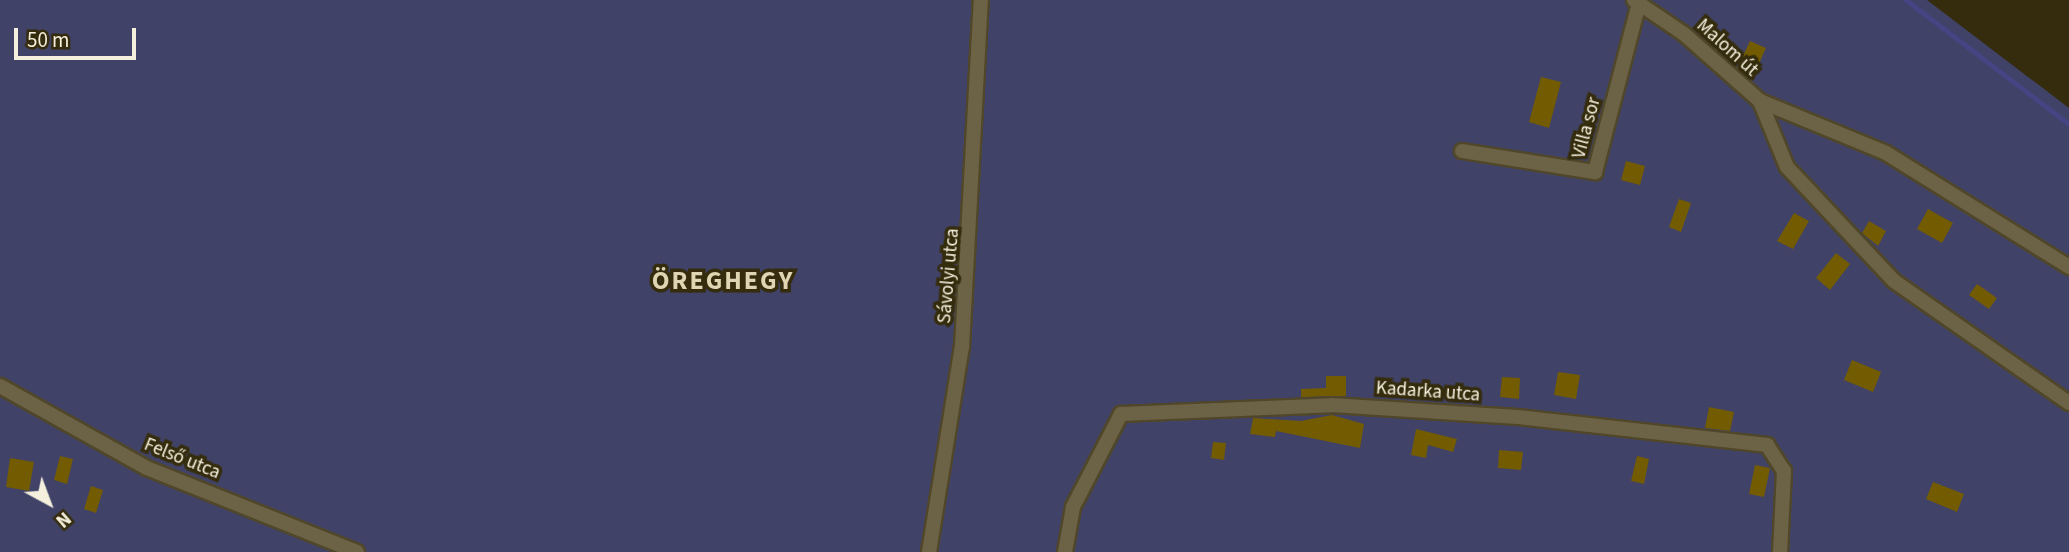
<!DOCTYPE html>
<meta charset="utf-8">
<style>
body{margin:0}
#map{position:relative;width:2069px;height:552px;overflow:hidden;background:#352c0d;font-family:"Source Sans 3",sans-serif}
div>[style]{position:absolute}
.green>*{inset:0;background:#404268}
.stream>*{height:5px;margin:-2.5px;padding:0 2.5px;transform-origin:2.5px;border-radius:2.5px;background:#444582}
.building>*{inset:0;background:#725b00}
.roads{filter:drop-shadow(2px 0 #50472a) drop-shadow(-2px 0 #50472a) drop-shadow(0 2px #50472a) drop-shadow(0 -2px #50472a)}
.street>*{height:14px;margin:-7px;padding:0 7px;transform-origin:7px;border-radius:7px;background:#6c6346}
span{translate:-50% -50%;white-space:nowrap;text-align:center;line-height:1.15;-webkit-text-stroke:7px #352c0d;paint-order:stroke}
.street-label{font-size:19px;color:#f5f0de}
.district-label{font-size:26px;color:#e0d5b2;font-weight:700;letter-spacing:2px}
.north{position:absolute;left:14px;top:468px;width:70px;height:70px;-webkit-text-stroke:5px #352c0d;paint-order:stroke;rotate:139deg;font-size:19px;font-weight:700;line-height:28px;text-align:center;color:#f5f0de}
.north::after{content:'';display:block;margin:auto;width:24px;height:32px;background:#f5f0de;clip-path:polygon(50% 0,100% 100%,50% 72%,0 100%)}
.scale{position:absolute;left:14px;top:28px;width:122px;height:32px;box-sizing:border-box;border:4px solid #f5f0de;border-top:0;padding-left:9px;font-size:21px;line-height:24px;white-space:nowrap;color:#f5f0de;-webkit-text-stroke:5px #352c0d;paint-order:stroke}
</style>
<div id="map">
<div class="green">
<i style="clip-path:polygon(0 0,1927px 0,2069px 108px,2069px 552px,0 552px)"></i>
</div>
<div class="stream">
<i style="left:1906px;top:0;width:205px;rotate:37.3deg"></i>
</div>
<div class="building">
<i style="clip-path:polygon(1750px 41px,1766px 48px,1752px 79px,1737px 68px)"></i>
<i style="clip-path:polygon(1541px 77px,1561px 82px,1549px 128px,1529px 122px)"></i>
<i style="clip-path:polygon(1626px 161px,1645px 166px,1640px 185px,1621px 180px)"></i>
<i style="clip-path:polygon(1679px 199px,1691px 203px,1681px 232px,1669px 227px)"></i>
<i style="clip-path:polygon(1928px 209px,1953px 223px,1942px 243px,1917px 229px)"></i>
<i style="clip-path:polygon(1794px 213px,1809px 221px,1793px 249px,1777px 241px)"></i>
<i style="clip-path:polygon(1869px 221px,1886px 231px,1878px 246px,1862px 233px)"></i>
<i style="clip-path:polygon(1836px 253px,1850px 264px,1830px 290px,1816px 278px)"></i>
<i style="clip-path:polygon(1977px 284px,1997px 298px,1989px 309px,1969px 295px)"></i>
<i style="clip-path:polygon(1852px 360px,1881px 372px,1873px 392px,1844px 380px)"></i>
<i style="clip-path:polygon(1558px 372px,1580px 375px,1576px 399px,1554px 395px)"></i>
<i style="clip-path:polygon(1326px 376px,1346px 376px,1346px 396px,1301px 397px,1301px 389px,1326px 388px)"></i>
<i style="clip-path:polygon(1502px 377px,1520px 378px,1519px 399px,1500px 397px)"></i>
<i style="clip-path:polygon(1709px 407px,1734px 412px,1730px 431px,1705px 428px)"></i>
<i style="clip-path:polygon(1332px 415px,1364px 424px,1360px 448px,1276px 431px,1275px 437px,1250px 434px,1253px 418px,1301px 421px)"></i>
<i style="clip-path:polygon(1416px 429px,1457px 439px,1453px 452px,1428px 445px,1426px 458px,1411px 455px)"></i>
<i style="clip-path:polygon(1213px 442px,1226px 443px,1224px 460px,1211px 458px)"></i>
<i style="clip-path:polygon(1499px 450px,1523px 452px,1521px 470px,1498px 468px)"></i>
<i style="clip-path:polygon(60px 456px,73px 459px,67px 484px,54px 480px)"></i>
<i style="clip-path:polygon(1637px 456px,1649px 459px,1644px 484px,1631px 481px)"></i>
<i style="clip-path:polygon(10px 458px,34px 462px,29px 491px,6px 487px)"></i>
<i style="clip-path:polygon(1755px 465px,1770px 468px,1764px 497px,1749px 494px)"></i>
<i style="clip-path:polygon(1933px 482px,1964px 494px,1957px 512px,1926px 499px)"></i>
<i style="clip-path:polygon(91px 486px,103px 490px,96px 513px,84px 509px)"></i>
</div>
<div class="roads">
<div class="street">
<i style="left:1634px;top:0;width:60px;rotate:34.2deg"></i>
<i style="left:1684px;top:34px;width:101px;rotate:41.4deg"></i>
<i style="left:1760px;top:101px;width:136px;rotate:22.4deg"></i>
<i style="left:1886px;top:153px;width:216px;rotate:31.9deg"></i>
<i style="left:1760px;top:101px;width:71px;rotate:67.8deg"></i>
<i style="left:1787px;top:167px;width:156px;rotate:46.8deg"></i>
<i style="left:1894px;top:281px;width:213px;rotate:34.9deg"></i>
<i style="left:1462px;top:151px;width:135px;rotate:9deg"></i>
<i style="left:1595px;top:172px;width:175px;rotate:-75.4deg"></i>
<i style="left:0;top:386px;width:168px;rotate:29.2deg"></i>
<i style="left:147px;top:468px;width:226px;rotate:21.8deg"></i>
<i style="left:929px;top:552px;width:208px;rotate:-80.9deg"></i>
<i style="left:962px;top:347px;width:348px;rotate:-86.9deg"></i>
<i style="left:1065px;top:552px;width:46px;rotate:-79.9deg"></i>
<i style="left:1073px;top:507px;width:105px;rotate:-62.7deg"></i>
<i style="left:1121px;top:414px;width:211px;rotate:-2.4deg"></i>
<i style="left:1332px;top:405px;width:186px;rotate:3.7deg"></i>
<i style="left:1518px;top:417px;width:251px;rotate:6.4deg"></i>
<i style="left:1767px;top:445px;width:31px;rotate:57deg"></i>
<i style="left:1784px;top:471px;width:81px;rotate:92.8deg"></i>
</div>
</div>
<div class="street-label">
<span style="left:1727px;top:48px;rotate:42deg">Malom út</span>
<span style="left:1587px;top:128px;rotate:-75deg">Villa sor</span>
<span style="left:949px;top:276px;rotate:-85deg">Sávolyi utca</span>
<span style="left:1428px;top:392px;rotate:4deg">Kadarka utca</span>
<span style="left:182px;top:459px;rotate:22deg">Felső utca</span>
</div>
<div class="district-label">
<span style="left:723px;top:281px">ÖREGHEGY</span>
</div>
<div class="north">N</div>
<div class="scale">50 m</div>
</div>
